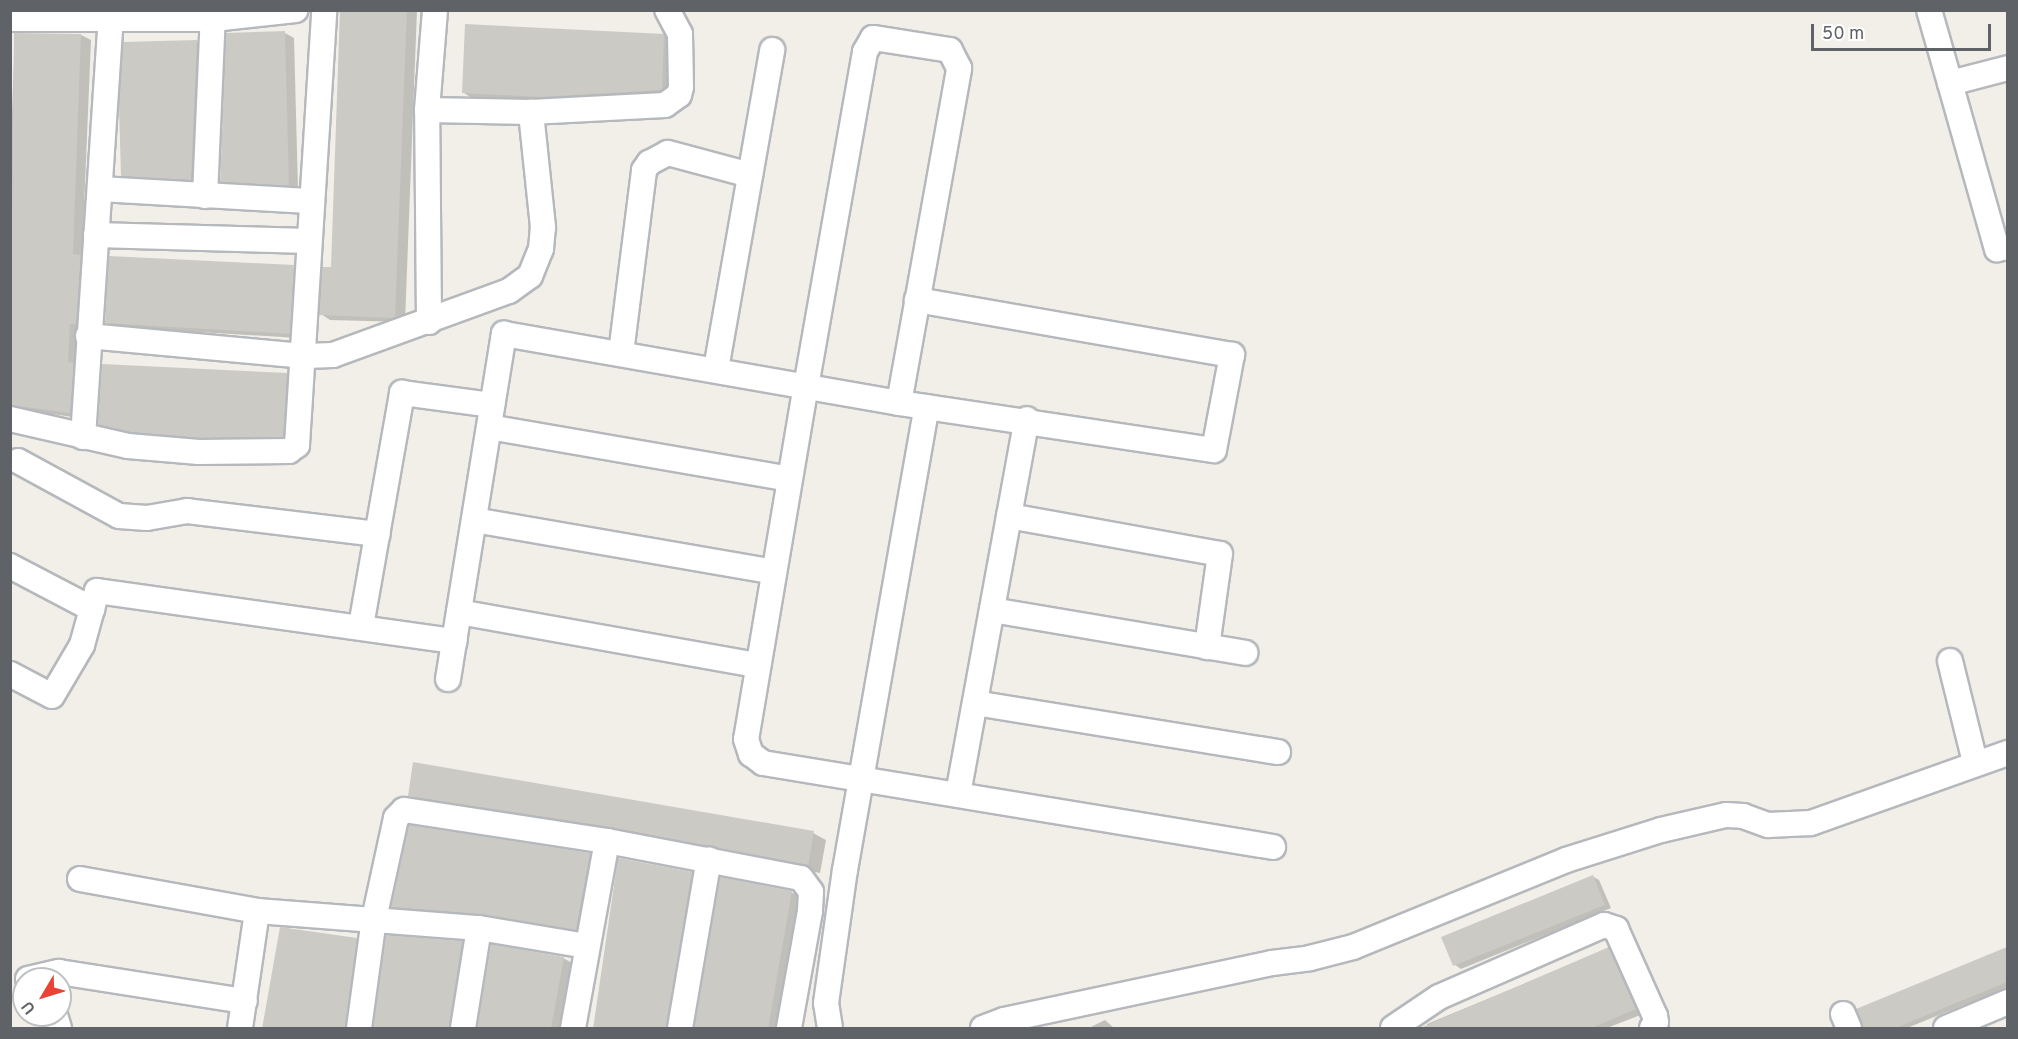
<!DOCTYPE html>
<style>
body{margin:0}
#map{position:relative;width:2018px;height:1039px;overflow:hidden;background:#f1efe8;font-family:Overpass,sans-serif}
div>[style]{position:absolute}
.shadow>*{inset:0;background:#0003}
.building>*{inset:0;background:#cccac5}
.roads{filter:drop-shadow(2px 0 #b5b8bc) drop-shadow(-2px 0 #b5b8bc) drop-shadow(0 2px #b5b8bc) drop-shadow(0 -2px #b5b8bc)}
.minor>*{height:24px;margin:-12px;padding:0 12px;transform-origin:12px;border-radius:12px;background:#fff}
span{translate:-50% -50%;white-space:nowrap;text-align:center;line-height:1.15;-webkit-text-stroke:4.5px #fff;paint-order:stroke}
.frame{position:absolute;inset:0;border:12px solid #5f6368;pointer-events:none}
.north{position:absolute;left:12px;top:967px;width:60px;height:60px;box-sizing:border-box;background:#fff;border:2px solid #bfc1c3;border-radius:50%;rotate:232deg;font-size:16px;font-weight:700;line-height:24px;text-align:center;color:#5f6368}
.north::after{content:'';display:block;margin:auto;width:21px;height:27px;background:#ea4335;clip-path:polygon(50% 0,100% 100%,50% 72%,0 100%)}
.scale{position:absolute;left:1811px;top:24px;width:180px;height:27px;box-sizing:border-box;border:3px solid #5f6368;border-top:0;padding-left:8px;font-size:18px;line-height:21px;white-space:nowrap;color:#5f6368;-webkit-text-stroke:4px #fff;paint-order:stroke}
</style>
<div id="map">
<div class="shadow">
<i style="clip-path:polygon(362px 10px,417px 10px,405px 322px,330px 320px,321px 314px,332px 269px)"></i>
<i style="clip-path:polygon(285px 33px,294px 38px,298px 190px,231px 186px,221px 181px)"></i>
<i style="clip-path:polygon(15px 35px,81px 35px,91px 40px,82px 257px,90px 262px,80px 418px,23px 410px,11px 414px,10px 163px)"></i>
<i style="clip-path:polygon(664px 36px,672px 41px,668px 95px,549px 101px,472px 98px,464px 93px)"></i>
<i style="clip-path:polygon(197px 42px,207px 48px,201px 185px,133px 181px,123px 175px,125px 44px)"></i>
<i style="clip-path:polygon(293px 267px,302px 272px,298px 338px,115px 327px,106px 322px)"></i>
<i style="clip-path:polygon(287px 375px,295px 380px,292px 441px,209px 442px,140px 436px,100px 424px)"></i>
<i style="clip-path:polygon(410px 795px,813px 833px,826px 840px,820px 873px,624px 833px,422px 803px)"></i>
<i style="clip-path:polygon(410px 827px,590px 854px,602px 862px,589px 936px,405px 913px,393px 906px)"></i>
<i style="clip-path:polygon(620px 859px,692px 873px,703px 879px,677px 1028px,595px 1028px)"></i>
<i style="clip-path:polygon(1592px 876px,1599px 880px,1611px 908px,1461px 969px,1455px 965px)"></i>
<i style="clip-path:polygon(791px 892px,804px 899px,782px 1028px,695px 1028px)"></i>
<i style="clip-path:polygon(387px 937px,462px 942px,474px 950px,462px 1028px,375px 1028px)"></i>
<i style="clip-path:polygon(356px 940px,369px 947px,358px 1028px,264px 1028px)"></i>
<i style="clip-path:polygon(1608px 949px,1616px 953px,1643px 1014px,1607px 1028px,1429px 1028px,1427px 1024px)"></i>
<i style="clip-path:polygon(2008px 949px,2008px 987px,1907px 1028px,1862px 1028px,1858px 1010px)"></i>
<i style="clip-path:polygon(563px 958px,576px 965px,565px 1028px,479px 1028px)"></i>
<i style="clip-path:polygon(1105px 1020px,1114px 1028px,1089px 1028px)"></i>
</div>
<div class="building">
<i style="clip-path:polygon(340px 10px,407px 10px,395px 317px,392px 318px,319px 315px,322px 267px,331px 267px)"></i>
<i style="clip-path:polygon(465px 24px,664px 34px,662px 90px,540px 97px,462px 93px)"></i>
<i style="clip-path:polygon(285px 31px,289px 186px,220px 182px,226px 33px)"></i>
<i style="clip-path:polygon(14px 33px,81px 34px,73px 254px,81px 255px,76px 324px,70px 324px,68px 362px,74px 363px,70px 413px,10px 405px)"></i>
<i style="clip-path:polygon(197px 40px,191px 180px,121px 176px,119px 106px,123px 42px)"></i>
<i style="clip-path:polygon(109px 256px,294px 265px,290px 334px,105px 323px)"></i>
<i style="clip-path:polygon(102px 364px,287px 373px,283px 437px,200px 438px,130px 432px,98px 425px)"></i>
<i style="clip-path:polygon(413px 762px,814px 831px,808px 867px,610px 827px,408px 796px)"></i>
<i style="clip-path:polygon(409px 825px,590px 853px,576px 930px,480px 914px,391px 907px)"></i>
<i style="clip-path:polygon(618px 858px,692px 872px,666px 1029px,593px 1029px)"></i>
<i style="clip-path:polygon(1593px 875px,1605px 905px,1453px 966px,1441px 937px)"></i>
<i style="clip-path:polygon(720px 877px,792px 891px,768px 1029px,694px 1029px)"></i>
<i style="clip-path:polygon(280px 927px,357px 938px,345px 1029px,262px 1029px)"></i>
<i style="clip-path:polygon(386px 935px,462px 941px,449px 1029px,373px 1029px)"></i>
<i style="clip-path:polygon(491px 944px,564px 957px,551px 1029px,477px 1029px)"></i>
<i style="clip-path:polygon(1609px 947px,1636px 1009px,1589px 1029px,1418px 1029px)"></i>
<i style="clip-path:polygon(2007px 947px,2007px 982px,1893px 1029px,1863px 1029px,1856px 1009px)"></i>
</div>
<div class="roads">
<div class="minor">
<i style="left:1929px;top:10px;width:76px;rotate:74deg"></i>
<i style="left:10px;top:19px;width:203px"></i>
<i style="left:213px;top:19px;width:83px;rotate:-6.2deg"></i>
<i style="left:2008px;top:68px;width:60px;rotate:165.5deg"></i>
<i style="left:1950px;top:83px;width:173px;rotate:74.2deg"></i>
<i style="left:1997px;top:249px;width:11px;rotate:-10deg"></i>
<i style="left:427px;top:110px;width:104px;rotate:1.1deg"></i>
<i style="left:531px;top:112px;width:134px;rotate:-3deg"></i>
<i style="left:665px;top:105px;width:17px;rotate:-36deg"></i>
<i style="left:679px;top:95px;width:8px;rotate:-76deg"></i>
<i style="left:681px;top:87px;width:53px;rotate:-91.1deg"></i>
<i style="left:680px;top:34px;width:27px;rotate:-118deg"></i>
<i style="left:100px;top:189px;width:209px;rotate:3.3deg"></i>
<i style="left:205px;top:196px;width:186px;rotate:-87.5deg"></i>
<i style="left:96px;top:235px;width:213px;rotate:1.6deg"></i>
<i style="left:429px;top:322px;width:212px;rotate:-90.5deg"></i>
<i style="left:427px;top:110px;width:100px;rotate:-85.4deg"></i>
<i style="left:88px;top:336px;width:218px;rotate:5.3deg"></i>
<i style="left:305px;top:356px;width:28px;rotate:-2deg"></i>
<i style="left:333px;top:355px;width:187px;rotate:-20deg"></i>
<i style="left:509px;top:291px;width:26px;rotate:-36deg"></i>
<i style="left:530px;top:276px;width:29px;rotate:-68deg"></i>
<i style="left:541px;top:249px;width:22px;rotate:-85deg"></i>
<i style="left:543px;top:227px;width:116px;rotate:-96deg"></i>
<i style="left:621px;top:353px;width:184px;rotate:-82.8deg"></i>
<i style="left:644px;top:170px;width:9px;rotate:-54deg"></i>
<i style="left:649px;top:163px;width:21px;rotate:-28deg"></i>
<i style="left:668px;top:153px;width:85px;rotate:15deg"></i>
<i style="left:716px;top:369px;width:324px;rotate:-80deg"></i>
<i style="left:899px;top:403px;width:340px;rotate:-79.8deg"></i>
<i style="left:959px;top:68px;width:20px;rotate:-117deg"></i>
<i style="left:950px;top:50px;width:78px;rotate:-171.1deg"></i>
<i style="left:873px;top:38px;width:16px;rotate:120deg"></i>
<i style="left:865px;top:52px;width:338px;rotate:100deg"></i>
<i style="left:806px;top:385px;width:359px;rotate:99.6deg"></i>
<i style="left:746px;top:739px;width:16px;rotate:72deg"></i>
<i style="left:751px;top:754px;width:15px;rotate:37deg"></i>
<i style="left:763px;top:763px;width:517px;rotate:9.35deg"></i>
<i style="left:10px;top:419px;width:121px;rotate:12.9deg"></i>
<i style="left:128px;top:446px;width:71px;rotate:4.8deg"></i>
<i style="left:199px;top:452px;width:90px;rotate:-0.6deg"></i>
<i style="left:289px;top:451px;width:10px;rotate:-37deg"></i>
<i style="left:297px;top:445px;width:436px;rotate:-86.4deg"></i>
<i style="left:489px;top:427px;width:305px;rotate:9.8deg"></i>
<i style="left:83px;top:437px;width:428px;rotate:-86.2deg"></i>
<i style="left:18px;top:461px;width:115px;rotate:28.6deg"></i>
<i style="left:119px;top:516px;width:28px;rotate:4deg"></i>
<i style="left:147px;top:518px;width:41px;rotate:-9.9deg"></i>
<i style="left:187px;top:511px;width:192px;rotate:6.9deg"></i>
<i style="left:1009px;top:516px;width:214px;rotate:10.2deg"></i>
<i style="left:1220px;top:554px;width:94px;rotate:98deg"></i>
<i style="left:474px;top:520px;width:304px;rotate:9.8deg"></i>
<i style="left:10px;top:566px;width:93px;rotate:27.7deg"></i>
<i style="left:992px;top:610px;width:257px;rotate:9.6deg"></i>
<i style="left:459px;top:612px;width:304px;rotate:10.1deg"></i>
<i style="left:361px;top:626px;width:237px;rotate:-80deg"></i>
<i style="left:402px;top:393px;width:91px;rotate:7.6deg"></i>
<i style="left:1950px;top:661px;width:104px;rotate:76.1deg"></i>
<i style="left:10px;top:674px;width:47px;rotate:27.6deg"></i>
<i style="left:52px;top:696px;width:59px;rotate:-59.5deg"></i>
<i style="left:82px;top:645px;width:56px;rotate:-74.5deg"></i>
<i style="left:97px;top:591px;width:361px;rotate:8deg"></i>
<i style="left:448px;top:679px;width:350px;rotate:-80.8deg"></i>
<i style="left:504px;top:334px;width:401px;rotate:9.9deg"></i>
<i style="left:899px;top:403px;width:318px;rotate:8.5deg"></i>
<i style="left:1214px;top:450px;width:97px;rotate:-79.3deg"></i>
<i style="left:1232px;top:355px;width:320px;rotate:-170.1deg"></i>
<i style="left:975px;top:703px;width:307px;rotate:9.2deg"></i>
<i style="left:958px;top:794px;width:381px;rotate:-79.6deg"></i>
<i style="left:80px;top:879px;width:180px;rotate:10.2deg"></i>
<i style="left:257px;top:911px;width:223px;rotate:4.4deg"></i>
<i style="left:479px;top:928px;width:109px;rotate:9.5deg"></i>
<i style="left:28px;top:979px;width:32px;rotate:-13deg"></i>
<i style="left:59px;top:972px;width:188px;rotate:8.9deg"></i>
<i style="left:1843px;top:1014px;width:15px;rotate:67deg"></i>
<i style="left:55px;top:1015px;width:14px;rotate:73deg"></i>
<i style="left:240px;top:1028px;width:118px;rotate:-81.7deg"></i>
<i style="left:359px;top:1028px;width:110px;rotate:-82.2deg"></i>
<i style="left:374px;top:919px;width:103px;rotate:-77.7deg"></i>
<i style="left:396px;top:818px;width:11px;rotate:-45deg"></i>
<i style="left:404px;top:810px;width:205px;rotate:8.7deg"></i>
<i style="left:607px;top:841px;width:197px;rotate:10.8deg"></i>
<i style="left:801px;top:878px;width:17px;rotate:54deg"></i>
<i style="left:811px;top:892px;width:19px;rotate:93deg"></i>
<i style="left:810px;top:911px;width:119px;rotate:100.2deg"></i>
<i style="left:463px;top:1028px;width:101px;rotate:-80.9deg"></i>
<i style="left:573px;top:1028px;width:190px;rotate:-79.7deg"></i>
<i style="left:680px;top:1028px;width:171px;rotate:-80.3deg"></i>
<i style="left:830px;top:1028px;width:25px;rotate:-99deg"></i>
<i style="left:826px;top:1003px;width:134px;rotate:-81.9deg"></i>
<i style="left:845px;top:870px;width:470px;rotate:-80deg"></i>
<i style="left:983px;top:1028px;width:22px;rotate:-21deg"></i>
<i style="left:1004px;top:1020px;width:274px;rotate:-12deg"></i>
<i style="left:1272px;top:963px;width:38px;rotate:-7deg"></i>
<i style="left:1310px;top:958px;width:44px;rotate:-14.3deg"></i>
<i style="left:1353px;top:947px;width:230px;rotate:-22.2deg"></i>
<i style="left:1566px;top:860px;width:100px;rotate:-17.5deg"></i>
<i style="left:1661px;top:830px;width:67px;rotate:-13deg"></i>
<i style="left:1726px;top:815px;width:17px;rotate:3deg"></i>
<i style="left:1743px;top:816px;width:27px;rotate:20deg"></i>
<i style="left:1768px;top:825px;width:43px;rotate:-2.7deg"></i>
<i style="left:1811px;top:823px;width:209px;rotate:-19.6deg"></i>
<i style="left:1393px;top:1028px;width:55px;rotate:-34deg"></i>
<i style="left:1439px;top:997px;width:180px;rotate:-23.6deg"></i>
<i style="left:1604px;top:925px;width:13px;rotate:18deg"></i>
<i style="left:1616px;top:929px;width:95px;rotate:65.9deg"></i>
<i style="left:1655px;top:1016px;width:6px;rotate:81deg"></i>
<i style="left:1656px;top:1022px;width:7px;rotate:124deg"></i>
<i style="left:1946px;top:1028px;width:67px;rotate:-22.8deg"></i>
</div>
</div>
<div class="frame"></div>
<div class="north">U</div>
<div class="scale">50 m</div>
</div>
